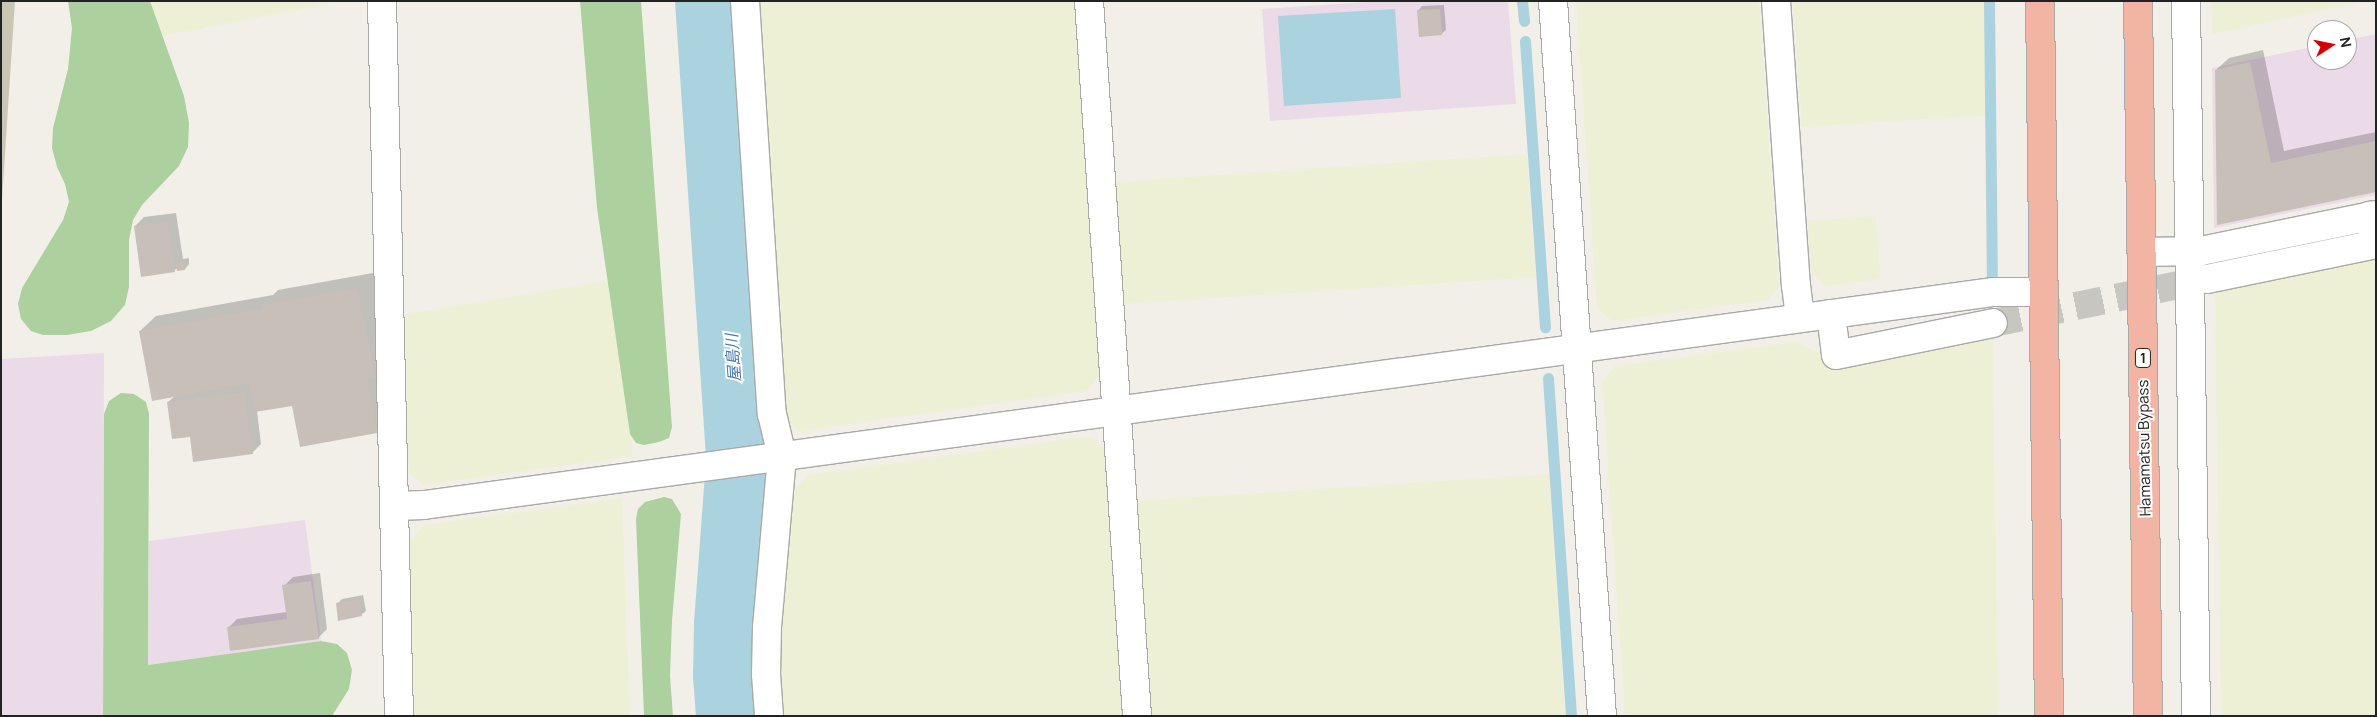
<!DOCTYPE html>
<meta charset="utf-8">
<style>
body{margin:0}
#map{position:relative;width:2377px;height:717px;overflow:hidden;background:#f2efe9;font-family:Manrope,"Noto Sans JP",sans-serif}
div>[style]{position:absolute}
.industrial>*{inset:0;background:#ebdbe8}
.construction>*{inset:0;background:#c7c7b4}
.farmland>*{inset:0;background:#eef0d5}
.forest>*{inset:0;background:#add19e}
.water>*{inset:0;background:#aad3df}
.pier>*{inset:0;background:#fff}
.shadow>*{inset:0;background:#0003}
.stream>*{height:11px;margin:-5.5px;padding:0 5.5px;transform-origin:5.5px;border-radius:5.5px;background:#aad3df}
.river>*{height:68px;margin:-34px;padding:0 34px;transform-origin:34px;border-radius:34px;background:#aad3df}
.building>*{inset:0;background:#c7bfb8}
.minor-tunnel>*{height:28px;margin-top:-14px;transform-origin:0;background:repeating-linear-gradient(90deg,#c8c6c1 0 28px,transparent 0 42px)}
.roads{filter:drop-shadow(1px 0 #a9a9a9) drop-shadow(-1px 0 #a9a9a9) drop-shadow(0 1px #a9a9a9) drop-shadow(0 -1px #a9a9a9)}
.minor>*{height:28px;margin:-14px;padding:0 14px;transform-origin:14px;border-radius:14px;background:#fff}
.tertiary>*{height:28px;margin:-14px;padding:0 14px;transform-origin:14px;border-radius:14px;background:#fff}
.trunk>*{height:28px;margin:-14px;padding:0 14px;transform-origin:14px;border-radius:14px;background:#f2b4a3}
span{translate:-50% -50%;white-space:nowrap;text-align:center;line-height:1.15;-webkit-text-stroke:4px #fff;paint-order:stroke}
.shield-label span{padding:1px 4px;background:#fff;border:1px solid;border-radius:4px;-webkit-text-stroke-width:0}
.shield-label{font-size:14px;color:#222;font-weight:700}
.street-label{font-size:15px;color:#222}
.water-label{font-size:16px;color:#4a7aab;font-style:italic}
.frame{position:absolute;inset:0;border:2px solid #222;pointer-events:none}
.north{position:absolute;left:2307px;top:20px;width:50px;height:50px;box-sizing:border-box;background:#fff;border:1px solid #a7a7a7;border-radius:50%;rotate:79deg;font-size:14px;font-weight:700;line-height:20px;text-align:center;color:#222}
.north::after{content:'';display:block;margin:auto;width:18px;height:22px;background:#d40000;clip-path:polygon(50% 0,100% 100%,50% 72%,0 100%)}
</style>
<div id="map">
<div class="industrial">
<i style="clip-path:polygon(1381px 1px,1508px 1px,1516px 104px,1270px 121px,1262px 9px)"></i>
<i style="clip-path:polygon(2376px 34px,2376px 195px,2214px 228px,2212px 68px,2317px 46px,2317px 60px,2347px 60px,2347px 40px)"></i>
<i style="clip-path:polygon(104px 353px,103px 716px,1px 716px,1px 359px)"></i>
<i style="clip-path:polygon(305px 520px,321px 641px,148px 665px,149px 541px)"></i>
</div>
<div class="construction">
<i style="clip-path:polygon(1px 1px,15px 1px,1px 215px)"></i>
</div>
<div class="farmland">
<i style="clip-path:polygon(150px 1px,343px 1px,162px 36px)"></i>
<i style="clip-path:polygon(757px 1px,1075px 1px,1100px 375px,1087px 391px,799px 431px,784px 418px)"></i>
<i style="clip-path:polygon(1576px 1px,1759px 1px,1779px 287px,1768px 300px,1612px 321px,1597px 309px)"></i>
<i style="clip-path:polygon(1793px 1px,1986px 1px,1987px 115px,1802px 127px)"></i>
<i style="clip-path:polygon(2211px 1px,2367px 1px,2212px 34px)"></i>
<i style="clip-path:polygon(1527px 154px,1536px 277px,1123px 304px,1115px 182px)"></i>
<i style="clip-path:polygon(1876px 216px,1880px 279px,1827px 286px,1812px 274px,1808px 221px)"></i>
<i style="clip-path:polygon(2376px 255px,2376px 716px,2221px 716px,2215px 289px)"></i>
<i style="clip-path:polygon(608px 281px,633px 456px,423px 485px,409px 473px,405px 314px)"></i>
<i style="clip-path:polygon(1993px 334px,1998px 716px,1625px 716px,1602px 382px,1615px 366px,1796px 342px,1818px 352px,1828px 369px)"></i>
<i style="clip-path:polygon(1090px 436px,1105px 449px,1123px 716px,784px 716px,780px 674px,782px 628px,793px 491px,808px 475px)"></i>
<i style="clip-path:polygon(1549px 474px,1565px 716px,1151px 716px,1136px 501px)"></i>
<i style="clip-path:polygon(622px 498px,630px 716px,413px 716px,410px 541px,424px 525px)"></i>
</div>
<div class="forest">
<i style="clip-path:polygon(68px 1px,150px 1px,184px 96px,189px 123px,188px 147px,179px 166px,142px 205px,133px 220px,129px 240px,129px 287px,125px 305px,111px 321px,91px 331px,67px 335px,43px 335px,31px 331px,21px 319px,18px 304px,22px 288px,63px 220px,69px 202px,65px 184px,57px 167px,52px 148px,53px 128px,68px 69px,72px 28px)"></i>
<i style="clip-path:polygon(580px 1px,641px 1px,672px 427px,669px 438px,659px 442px,644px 445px,636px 443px,630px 434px,597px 208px)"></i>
<i style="clip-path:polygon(121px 393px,134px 394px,146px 402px,149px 414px,148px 665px,321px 641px,337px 644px,347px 653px,352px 670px,349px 689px,332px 716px,103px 716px,104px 414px,109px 401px)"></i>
<i style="clip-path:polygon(664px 497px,672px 499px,681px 514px,672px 621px,670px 676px,673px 716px,644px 716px,636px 519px,638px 509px,645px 502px)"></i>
</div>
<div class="water">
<i style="clip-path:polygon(1395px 9px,1401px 98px,1284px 106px,1278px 16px)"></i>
<i style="clip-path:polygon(729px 461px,752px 461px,740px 626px,738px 674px,741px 716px,719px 716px,715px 675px)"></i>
</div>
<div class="pier">
<i style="clip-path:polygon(769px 441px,766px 475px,716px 482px,718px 447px)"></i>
</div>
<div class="shadow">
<i style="clip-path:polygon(1444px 5px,1446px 30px,1441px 34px,1418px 11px,1422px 6px)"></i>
<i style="clip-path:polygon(2263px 50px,2284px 151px,2376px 132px,2376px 191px,2218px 224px,2216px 70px,2229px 58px)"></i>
<i style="clip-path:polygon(176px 213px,183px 259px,189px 258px,189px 264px,185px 269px,178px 267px,174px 271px,135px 226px,144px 217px)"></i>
<i style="clip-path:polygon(373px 273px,389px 360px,391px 416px,376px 432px,293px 404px,257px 411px,261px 444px,252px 453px,191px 435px,168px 402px,175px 396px,140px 331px,156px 316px,273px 295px,278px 290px)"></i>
<i style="clip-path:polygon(320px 573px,327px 629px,318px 638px,228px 628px,237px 619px,287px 612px,284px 586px,293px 577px)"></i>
<i style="clip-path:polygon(363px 595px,366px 611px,361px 615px,337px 604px,342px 599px)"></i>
</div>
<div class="stream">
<i style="left:1522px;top:1px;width:20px;rotate:84deg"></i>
<i style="left:1989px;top:1px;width:291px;rotate:89.4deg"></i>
<i style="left:1525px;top:41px;width:287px;rotate:86deg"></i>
<i style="left:1548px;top:378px;width:339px;rotate:86.1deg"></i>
</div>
<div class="river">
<i style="left:709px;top:1px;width:461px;rotate:86.1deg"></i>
<i style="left:740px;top:461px;width:164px;rotate:94.2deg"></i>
<i style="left:728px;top:625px;width:50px;rotate:91.1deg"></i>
<i style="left:727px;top:675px;width:41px;rotate:85.8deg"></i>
</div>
<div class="building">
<i style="clip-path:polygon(1440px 9px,1442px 35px,1419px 37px,1417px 10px)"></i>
<i style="clip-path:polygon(2250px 62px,2271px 163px,2376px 141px,2376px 192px,2217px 225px,2215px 70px)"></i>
<i style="clip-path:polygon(168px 222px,175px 272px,141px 277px,134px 226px)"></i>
<i style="clip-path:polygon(184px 262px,185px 270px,177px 271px,176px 263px)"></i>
<i style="clip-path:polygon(358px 288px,375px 377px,367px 378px,377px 433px,300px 447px,292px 406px,255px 412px,250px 383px,152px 401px,139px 331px,262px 309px,261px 305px)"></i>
<i style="clip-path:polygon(245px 392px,253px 454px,193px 462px,190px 437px,172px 439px,167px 402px)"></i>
<i style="clip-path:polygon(311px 581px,319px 639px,230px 651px,227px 627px,287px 619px,282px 585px)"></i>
<i style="clip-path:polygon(359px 599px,362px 616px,338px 621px,336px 603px)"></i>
</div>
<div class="minor-tunnel">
<i style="left:1993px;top:323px;width:218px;rotate:-11.6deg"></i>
</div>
<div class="roads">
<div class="minor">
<i style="left:382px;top:1px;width:715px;rotate:88.64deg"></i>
<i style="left:745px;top:1px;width:414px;rotate:86.3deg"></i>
<i style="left:772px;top:414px;width:43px;rotate:76.6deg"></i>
<i style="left:782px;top:456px;width:172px;rotate:95deg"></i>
<i style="left:767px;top:627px;width:47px;rotate:91.2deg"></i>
<i style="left:766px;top:674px;width:42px;rotate:85.9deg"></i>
<i style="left:1089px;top:1px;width:717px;rotate:86.16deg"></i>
<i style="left:1776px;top:1px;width:285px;rotate:86deg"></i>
<i style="left:1796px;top:285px;width:33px;rotate:83deg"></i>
<i style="left:2186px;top:1px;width:715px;rotate:89.2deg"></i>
<i style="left:2207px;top:279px;width:173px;rotate:-11.7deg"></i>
<i style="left:2376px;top:244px;width:29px;rotate:-102deg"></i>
<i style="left:1831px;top:314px;width:41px;rotate:83deg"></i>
<i style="left:1836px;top:355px;width:160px;rotate:-11.5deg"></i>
<i style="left:395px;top:506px;width:29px;rotate:-2deg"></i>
<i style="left:424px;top:505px;width:1584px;rotate:-7.73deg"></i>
<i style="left:1994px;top:292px;width:49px"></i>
</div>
<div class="tertiary">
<i style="left:1553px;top:1px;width:717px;rotate:86.08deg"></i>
<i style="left:2142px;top:252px;width:59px;rotate:-1deg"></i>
<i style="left:2201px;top:251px;width:179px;rotate:-11.6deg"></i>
</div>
<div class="trunk">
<i style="left:2040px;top:1px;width:715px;rotate:89.28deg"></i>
<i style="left:2138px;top:1px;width:715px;rotate:89.2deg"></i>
</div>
</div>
<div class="shield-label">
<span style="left:2143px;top:358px">1</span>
</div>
<div class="street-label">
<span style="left:2144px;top:448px;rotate:-91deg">Hamamatsu Bypass</span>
</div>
<div class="water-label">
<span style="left:733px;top:358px;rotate:-94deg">屋島川</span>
</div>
<div class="frame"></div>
<div class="north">N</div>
</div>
